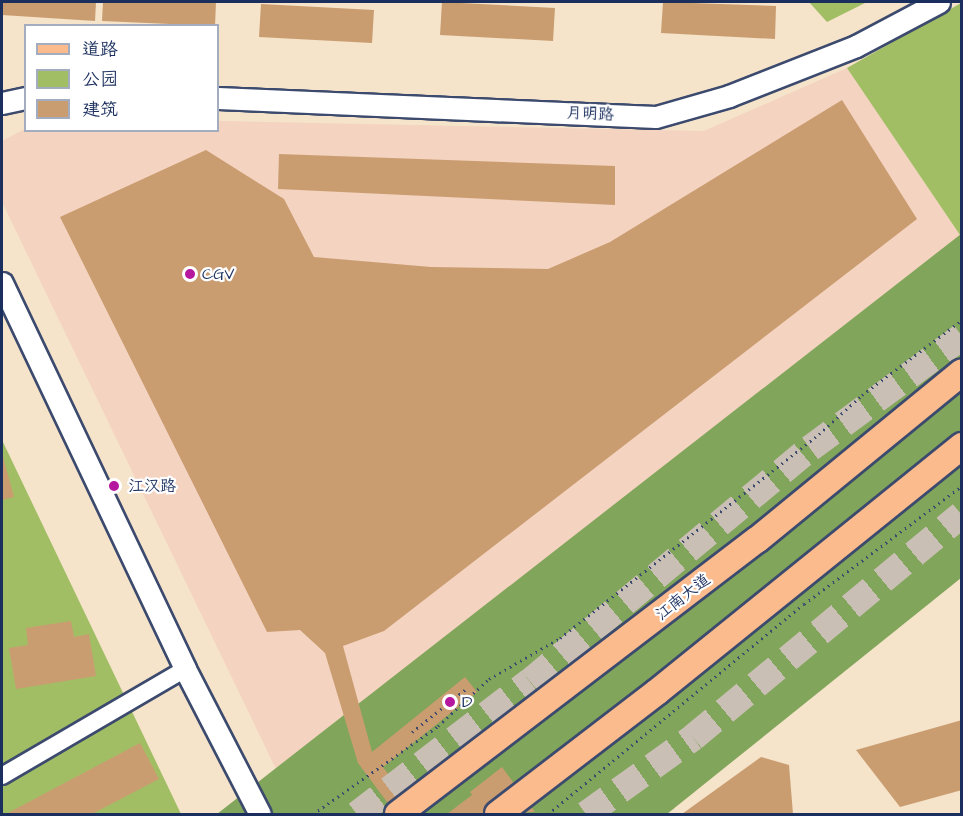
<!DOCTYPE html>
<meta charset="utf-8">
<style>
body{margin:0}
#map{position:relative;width:963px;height:816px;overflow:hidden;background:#f5e3ca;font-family:"Architects Daughter","LXGW WenKai TC",sans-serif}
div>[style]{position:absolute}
.built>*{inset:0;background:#f4d3c0}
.green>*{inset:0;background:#a2be65}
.forest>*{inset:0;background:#81a55a}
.building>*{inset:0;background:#ca9d71}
.trunk-tunnel>*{height:27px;margin-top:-13.5px;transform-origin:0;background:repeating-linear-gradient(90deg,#c9bfb4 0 27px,transparent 0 41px)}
.path>*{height:3px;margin-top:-1.5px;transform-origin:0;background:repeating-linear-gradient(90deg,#3c4a6e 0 1.5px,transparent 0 6px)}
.roads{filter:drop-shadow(2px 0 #3c4a6e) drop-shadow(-2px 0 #3c4a6e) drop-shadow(0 2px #3c4a6e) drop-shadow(0 -2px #3c4a6e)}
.minor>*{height:16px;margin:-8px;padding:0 8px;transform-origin:8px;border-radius:8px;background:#fff}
.tertiary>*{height:21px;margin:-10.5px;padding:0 10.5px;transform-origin:10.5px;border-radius:10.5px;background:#fff}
.primary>*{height:26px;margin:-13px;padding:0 13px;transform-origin:13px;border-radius:13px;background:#fbbb8c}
.dots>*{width:16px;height:16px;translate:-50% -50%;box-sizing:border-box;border:3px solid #fff;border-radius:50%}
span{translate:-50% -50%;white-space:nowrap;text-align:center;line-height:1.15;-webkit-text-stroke:4.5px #fff;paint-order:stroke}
.street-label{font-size:16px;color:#1b2f5e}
.poi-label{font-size:16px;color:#1b2f5e}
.left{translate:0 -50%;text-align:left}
.frame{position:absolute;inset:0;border:3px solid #1b2f5e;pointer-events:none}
.legend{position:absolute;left:24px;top:24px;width:195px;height:108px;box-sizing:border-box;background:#fff;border:2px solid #a4acbf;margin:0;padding:8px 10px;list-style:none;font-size:18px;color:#1b2f5e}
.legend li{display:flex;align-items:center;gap:12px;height:30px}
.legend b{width:30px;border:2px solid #a4acbf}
</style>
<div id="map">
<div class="built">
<i style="clip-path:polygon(847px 68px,960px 235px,276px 769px,2px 202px,2px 141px,25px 129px,218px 130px,218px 121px,704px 131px)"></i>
</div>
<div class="green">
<i style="clip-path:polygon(809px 2px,867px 2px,827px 22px)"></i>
<i style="clip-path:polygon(961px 3px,962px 234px,960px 235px,847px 68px)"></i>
<i style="clip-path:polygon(2px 440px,181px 814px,2px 814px)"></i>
</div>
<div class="forest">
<i style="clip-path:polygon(961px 234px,961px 578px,667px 814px,217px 814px)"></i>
</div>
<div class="building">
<i style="clip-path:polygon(2px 2px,96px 2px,95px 21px,2px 15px)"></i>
<i style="clip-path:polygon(103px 2px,216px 2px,215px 26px,102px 21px)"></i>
<i style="clip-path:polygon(442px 2px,555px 8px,553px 41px,440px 35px)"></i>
<i style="clip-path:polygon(663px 2px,776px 6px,775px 39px,661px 33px)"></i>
<i style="clip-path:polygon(261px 4px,374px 10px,372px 43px,259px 37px)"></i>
<i style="clip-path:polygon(842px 100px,917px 219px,384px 631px,343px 646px,372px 752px,465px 677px,477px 692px,383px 767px,418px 814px,396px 814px,358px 763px,325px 653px,300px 630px,267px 632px,60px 217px,206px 150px,284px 199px,314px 257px,431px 267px,548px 269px,610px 242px)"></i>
<i style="clip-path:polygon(279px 154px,615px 166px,615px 205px,278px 189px)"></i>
<i style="clip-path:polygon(2px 453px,14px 497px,2px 500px)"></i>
<i style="clip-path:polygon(71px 621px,74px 637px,89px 634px,96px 676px,16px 689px,9px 648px,28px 645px,26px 628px)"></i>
<i style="clip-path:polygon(962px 720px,962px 790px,900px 807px,856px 750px)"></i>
<i style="clip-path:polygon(140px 743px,159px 779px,92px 814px,6px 814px)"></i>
<i style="clip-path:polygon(761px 757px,789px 765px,793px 814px,682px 814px)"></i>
<i style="clip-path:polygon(502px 767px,535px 812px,447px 814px,472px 795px,470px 792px)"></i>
</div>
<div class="trunk-tunnel">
<i style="left:357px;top:814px;width:218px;rotate:-37.6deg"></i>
<i style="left:530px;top:681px;width:364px;rotate:-39.8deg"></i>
<i style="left:810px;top:448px;width:189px;rotate:-36.4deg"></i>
<i style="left:586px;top:814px;width:132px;rotate:-35.7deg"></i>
<i style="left:693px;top:737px;width:349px;rotate:-39.7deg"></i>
</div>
<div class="path">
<i style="left:412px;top:732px;width:69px;rotate:-38.5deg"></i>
<i style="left:313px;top:814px;width:153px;rotate:-35.1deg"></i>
<i style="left:438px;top:726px;width:69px;rotate:-42.7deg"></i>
<i style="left:489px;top:679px;width:82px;rotate:-30deg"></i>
<i style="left:560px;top:638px;width:330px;rotate:-38.2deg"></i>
<i style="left:819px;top:434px;width:58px;rotate:-42.2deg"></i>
<i style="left:862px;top:395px;width:125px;rotate:-36.9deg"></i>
<i style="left:548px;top:814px;width:331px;rotate:-39.4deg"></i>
<i style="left:804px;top:604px;width:197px;rotate:-36.8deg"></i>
</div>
<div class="roads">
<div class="minor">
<i style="left:2px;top:776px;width:212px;rotate:-30.3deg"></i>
</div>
<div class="tertiary">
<i style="left:218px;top:98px;width:438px;rotate:2.5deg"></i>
<i style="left:656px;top:117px;width:76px;rotate:-16deg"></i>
<i style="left:729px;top:96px;width:136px;rotate:-21.5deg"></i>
<i style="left:856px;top:46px;width:94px;rotate:-27.9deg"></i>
<i style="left:2px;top:103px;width:25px;rotate:-12deg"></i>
<i style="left:2px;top:283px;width:427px;rotate:64.6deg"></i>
<i style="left:185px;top:669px;width:163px;rotate:62.7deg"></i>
</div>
<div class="primary">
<i style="left:398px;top:814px;width:452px;rotate:-37.4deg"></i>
<i style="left:757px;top:540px;width:265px;rotate:-39.3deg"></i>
<i style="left:498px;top:814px;width:200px;rotate:-37.5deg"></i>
<i style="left:657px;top:692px;width:392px;rotate:-38.9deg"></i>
</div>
</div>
<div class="dots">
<i style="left:190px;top:274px;background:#b5179e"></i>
<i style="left:114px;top:486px;background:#b5179e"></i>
<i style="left:450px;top:702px;background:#b5179e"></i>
</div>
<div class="street-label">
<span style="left:590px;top:114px;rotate:2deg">月明路</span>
<span style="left:683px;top:597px;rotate:-38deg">江南大道</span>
</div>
<div class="poi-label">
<span class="left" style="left:202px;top:274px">CGV</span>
<span class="left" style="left:128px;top:486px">江汉路</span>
<span class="left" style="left:462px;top:702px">D</span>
</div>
<div class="frame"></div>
<ul class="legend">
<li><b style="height:8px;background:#fbbb8c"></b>道路</li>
<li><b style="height:16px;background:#a2be65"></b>公园</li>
<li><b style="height:16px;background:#ca9d71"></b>建筑</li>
</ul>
</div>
